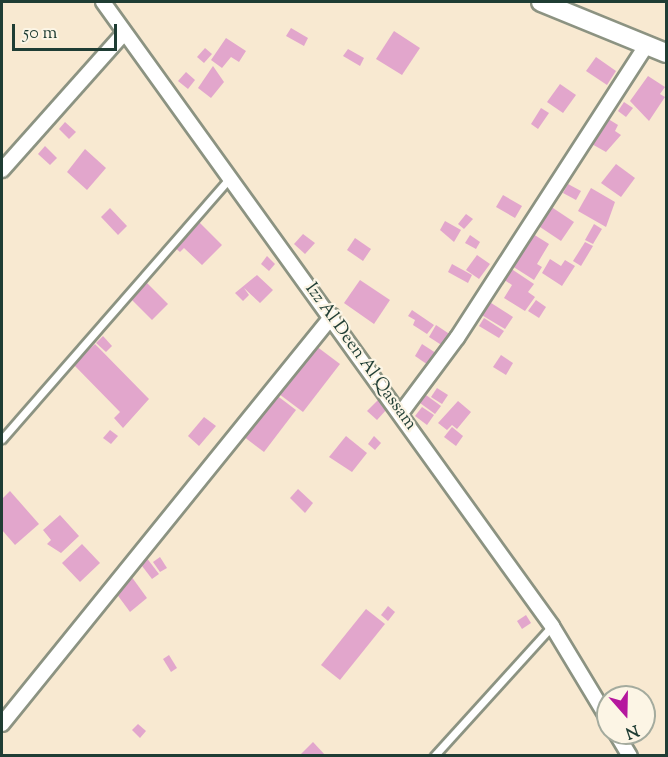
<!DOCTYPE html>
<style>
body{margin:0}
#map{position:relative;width:668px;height:757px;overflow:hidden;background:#f8e9d1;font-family:"Sorts Mill Goudy",serif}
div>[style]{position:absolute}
.building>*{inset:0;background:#e2a6cc}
.roads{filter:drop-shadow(2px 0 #8c9382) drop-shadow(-2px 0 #8c9382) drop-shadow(0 2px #8c9382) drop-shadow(0 -2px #8c9382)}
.service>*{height:7px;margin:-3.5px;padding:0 3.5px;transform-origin:3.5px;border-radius:3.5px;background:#fff}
.minor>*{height:14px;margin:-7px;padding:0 7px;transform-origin:7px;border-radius:7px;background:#fff}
.tertiary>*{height:18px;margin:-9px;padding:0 9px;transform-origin:9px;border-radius:9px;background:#fff}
span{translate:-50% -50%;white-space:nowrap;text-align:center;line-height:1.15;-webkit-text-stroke:4.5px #fcf5e5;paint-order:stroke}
.street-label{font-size:18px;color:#1f3d34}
.frame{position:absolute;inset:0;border:3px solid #1f3d34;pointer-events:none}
.north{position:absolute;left:596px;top:685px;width:60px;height:60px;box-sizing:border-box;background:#fcf5e5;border:2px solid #a4ab9e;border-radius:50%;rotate:160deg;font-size:16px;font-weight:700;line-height:24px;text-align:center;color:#1f3d34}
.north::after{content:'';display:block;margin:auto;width:21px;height:27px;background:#b5179e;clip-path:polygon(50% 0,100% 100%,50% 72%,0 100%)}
.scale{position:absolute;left:12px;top:24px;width:105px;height:27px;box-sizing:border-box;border:3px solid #1f3d34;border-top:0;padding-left:8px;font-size:18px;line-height:21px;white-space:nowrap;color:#1f3d34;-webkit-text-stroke:4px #fcf5e5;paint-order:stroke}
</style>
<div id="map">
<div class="building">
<i style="clip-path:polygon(291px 28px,308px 38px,304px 46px,286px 36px)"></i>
<i style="clip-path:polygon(394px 31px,420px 48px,402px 75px,376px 59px)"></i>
<i style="clip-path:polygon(226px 38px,246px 51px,239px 62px,231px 57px,222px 68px,211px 60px)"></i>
<i style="clip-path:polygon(205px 48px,212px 54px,204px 63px,197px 57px)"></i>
<i style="clip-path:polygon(348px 49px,364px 58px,360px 66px,343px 56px)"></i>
<i style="clip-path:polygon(596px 57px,616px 71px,607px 85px,586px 71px)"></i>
<i style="clip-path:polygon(213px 66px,224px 82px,211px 98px,198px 88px)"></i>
<i style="clip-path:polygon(186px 72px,195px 80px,188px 89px,178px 81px)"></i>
<i style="clip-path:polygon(648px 76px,665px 87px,660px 94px,665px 97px,649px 121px,630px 101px)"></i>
<i style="clip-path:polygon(560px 84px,576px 95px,563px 113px,547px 102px)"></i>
<i style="clip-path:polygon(624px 102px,633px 108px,626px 117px,618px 111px)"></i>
<i style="clip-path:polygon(541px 108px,549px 113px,538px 129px,531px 124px)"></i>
<i style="clip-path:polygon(605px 117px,618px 125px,615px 131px,621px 135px,606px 152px,590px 143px)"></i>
<i style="clip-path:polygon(65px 122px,76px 132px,69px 139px,59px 129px)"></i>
<i style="clip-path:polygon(45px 146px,57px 158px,50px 165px,38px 154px)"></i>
<i style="clip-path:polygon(85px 149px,106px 168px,87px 190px,67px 172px)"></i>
<i style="clip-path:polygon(616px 164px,635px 178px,621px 197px,601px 183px)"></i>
<i style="clip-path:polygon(568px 184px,581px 191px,576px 200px,563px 193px)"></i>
<i style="clip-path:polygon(591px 188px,615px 202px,606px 227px,578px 211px)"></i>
<i style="clip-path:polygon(503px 195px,522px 206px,515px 218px,496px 207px)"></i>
<i style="clip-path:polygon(547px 204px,574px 222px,561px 241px,534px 223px)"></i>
<i style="clip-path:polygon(110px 208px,127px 226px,118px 235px,101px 217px)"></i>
<i style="clip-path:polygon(466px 214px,473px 219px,464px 229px,458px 224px)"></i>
<i style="clip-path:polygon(445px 221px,461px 230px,454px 242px,440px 230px)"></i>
<i style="clip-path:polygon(199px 222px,222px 245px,202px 265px,184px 248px,180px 252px,174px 247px)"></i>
<i style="clip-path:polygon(594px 224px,602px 229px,593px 244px,585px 240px)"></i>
<i style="clip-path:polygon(303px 234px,315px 243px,305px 254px,294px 244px)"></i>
<i style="clip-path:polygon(533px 234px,549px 244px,537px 264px,542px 267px,534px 280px,512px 266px)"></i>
<i style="clip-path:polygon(470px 235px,480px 242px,476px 249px,465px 243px)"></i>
<i style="clip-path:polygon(355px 238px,371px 249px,363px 261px,347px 250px)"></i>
<i style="clip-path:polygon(585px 242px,593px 246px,581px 266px,573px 261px)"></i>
<i style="clip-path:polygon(477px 255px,490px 264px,479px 279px,466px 270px)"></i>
<i style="clip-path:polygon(267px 256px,275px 264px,269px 271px,261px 264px)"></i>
<i style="clip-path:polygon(550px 259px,561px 266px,565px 260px,575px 266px,562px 286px,542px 273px)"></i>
<i style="clip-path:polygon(452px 264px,472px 275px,468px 283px,448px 272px)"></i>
<i style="clip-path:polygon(510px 268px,534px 284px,528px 292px,535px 297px,525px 311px,504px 298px,512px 285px,503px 279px)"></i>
<i style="clip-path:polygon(257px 275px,273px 290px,260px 303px,244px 288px,249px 295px,243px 301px,235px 293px)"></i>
<i style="clip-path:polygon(360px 280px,390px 300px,374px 324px,344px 303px)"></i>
<i style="clip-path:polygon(145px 281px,168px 304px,152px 320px,129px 297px)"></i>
<i style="clip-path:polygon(536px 300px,546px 307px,539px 318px,528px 311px)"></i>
<i style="clip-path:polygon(488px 301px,513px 317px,505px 329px,480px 314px)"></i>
<i style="clip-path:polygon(412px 310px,434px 325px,427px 334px,413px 325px,415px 320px,408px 316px)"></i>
<i style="clip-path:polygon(484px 318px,504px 331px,499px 338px,479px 326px)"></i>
<i style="clip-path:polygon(436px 325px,451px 335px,443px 346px,429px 337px)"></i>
<i style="clip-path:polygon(103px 336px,112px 346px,106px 352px,96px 343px)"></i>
<i style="clip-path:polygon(312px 343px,340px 364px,303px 412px,275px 391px)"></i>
<i style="clip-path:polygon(95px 344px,149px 399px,123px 428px,114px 418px,120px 412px,73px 364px)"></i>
<i style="clip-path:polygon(422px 344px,439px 355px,431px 367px,415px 356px)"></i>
<i style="clip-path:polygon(501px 355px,513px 363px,506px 375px,493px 367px)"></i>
<i style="clip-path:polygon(437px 388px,448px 395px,442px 404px,431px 397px)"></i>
<i style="clip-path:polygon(271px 391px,296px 410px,264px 452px,239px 433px)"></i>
<i style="clip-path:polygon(426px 395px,441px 406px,435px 414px,420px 403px)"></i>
<i style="clip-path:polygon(378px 400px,387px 409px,377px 420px,367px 411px)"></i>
<i style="clip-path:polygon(458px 401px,471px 412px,457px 429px,452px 425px,447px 430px,438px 423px)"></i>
<i style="clip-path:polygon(422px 407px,434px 415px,427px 425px,415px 416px)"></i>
<i style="clip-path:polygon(204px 417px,216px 426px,199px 446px,188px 436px)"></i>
<i style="clip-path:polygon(452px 427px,463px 436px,456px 446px,444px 437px)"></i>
<i style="clip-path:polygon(110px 430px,118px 436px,111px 444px,103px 438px)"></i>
<i style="clip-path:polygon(346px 436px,367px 453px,352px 472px,329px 457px)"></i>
<i style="clip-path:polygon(374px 436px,381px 443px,375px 450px,368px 444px)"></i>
<i style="clip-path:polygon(298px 489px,313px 503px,305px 513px,290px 498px)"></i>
<i style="clip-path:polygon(10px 491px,39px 524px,15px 545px,2px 530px,2px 499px)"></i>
<i style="clip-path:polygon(60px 515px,79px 536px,61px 553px,47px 544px,51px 540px,43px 530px)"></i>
<i style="clip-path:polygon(82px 544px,100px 563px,80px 582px,62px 563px)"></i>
<i style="clip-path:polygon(146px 557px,159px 574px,152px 579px,139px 562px)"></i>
<i style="clip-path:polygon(160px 557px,167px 568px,160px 572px,153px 562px)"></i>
<i style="clip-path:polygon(131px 576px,147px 598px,130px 612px,113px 589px)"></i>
<i style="clip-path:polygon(388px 606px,395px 612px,388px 621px,381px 615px)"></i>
<i style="clip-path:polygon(366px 609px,385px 624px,340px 680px,321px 665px)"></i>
<i style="clip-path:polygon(526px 615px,531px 623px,522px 629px,517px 621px)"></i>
<i style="clip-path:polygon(169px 655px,177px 668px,171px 672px,163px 659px)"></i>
<i style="clip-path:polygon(138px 724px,146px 731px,140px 738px,132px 730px)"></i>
<i style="clip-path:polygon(313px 742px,326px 756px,299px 756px)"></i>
</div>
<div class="roads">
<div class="service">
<i style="left:2px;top:439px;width:345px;rotate:-48.9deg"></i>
<i style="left:434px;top:756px;width:176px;rotate:-47.8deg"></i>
</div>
<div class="minor">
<i style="left:103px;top:2px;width:769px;rotate:54.26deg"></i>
<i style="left:552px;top:626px;width:109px;rotate:58.9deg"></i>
<i style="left:2px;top:170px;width:183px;rotate:-48.3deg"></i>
<i style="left:401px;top:413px;width:94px;rotate:-53.3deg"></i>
<i style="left:457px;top:338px;width:350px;rotate:-57.1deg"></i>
<i style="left:2px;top:724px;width:525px;rotate:-51.03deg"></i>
<i style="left:616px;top:733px;width:27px;rotate:59deg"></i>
</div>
<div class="tertiary">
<i style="left:541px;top:2px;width:135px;rotate:22.2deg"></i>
</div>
</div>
<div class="street-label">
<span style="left:360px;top:357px;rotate:54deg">Izz Al Deen Al Qassam</span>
</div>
<div class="frame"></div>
<div class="north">N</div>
<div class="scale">50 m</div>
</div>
